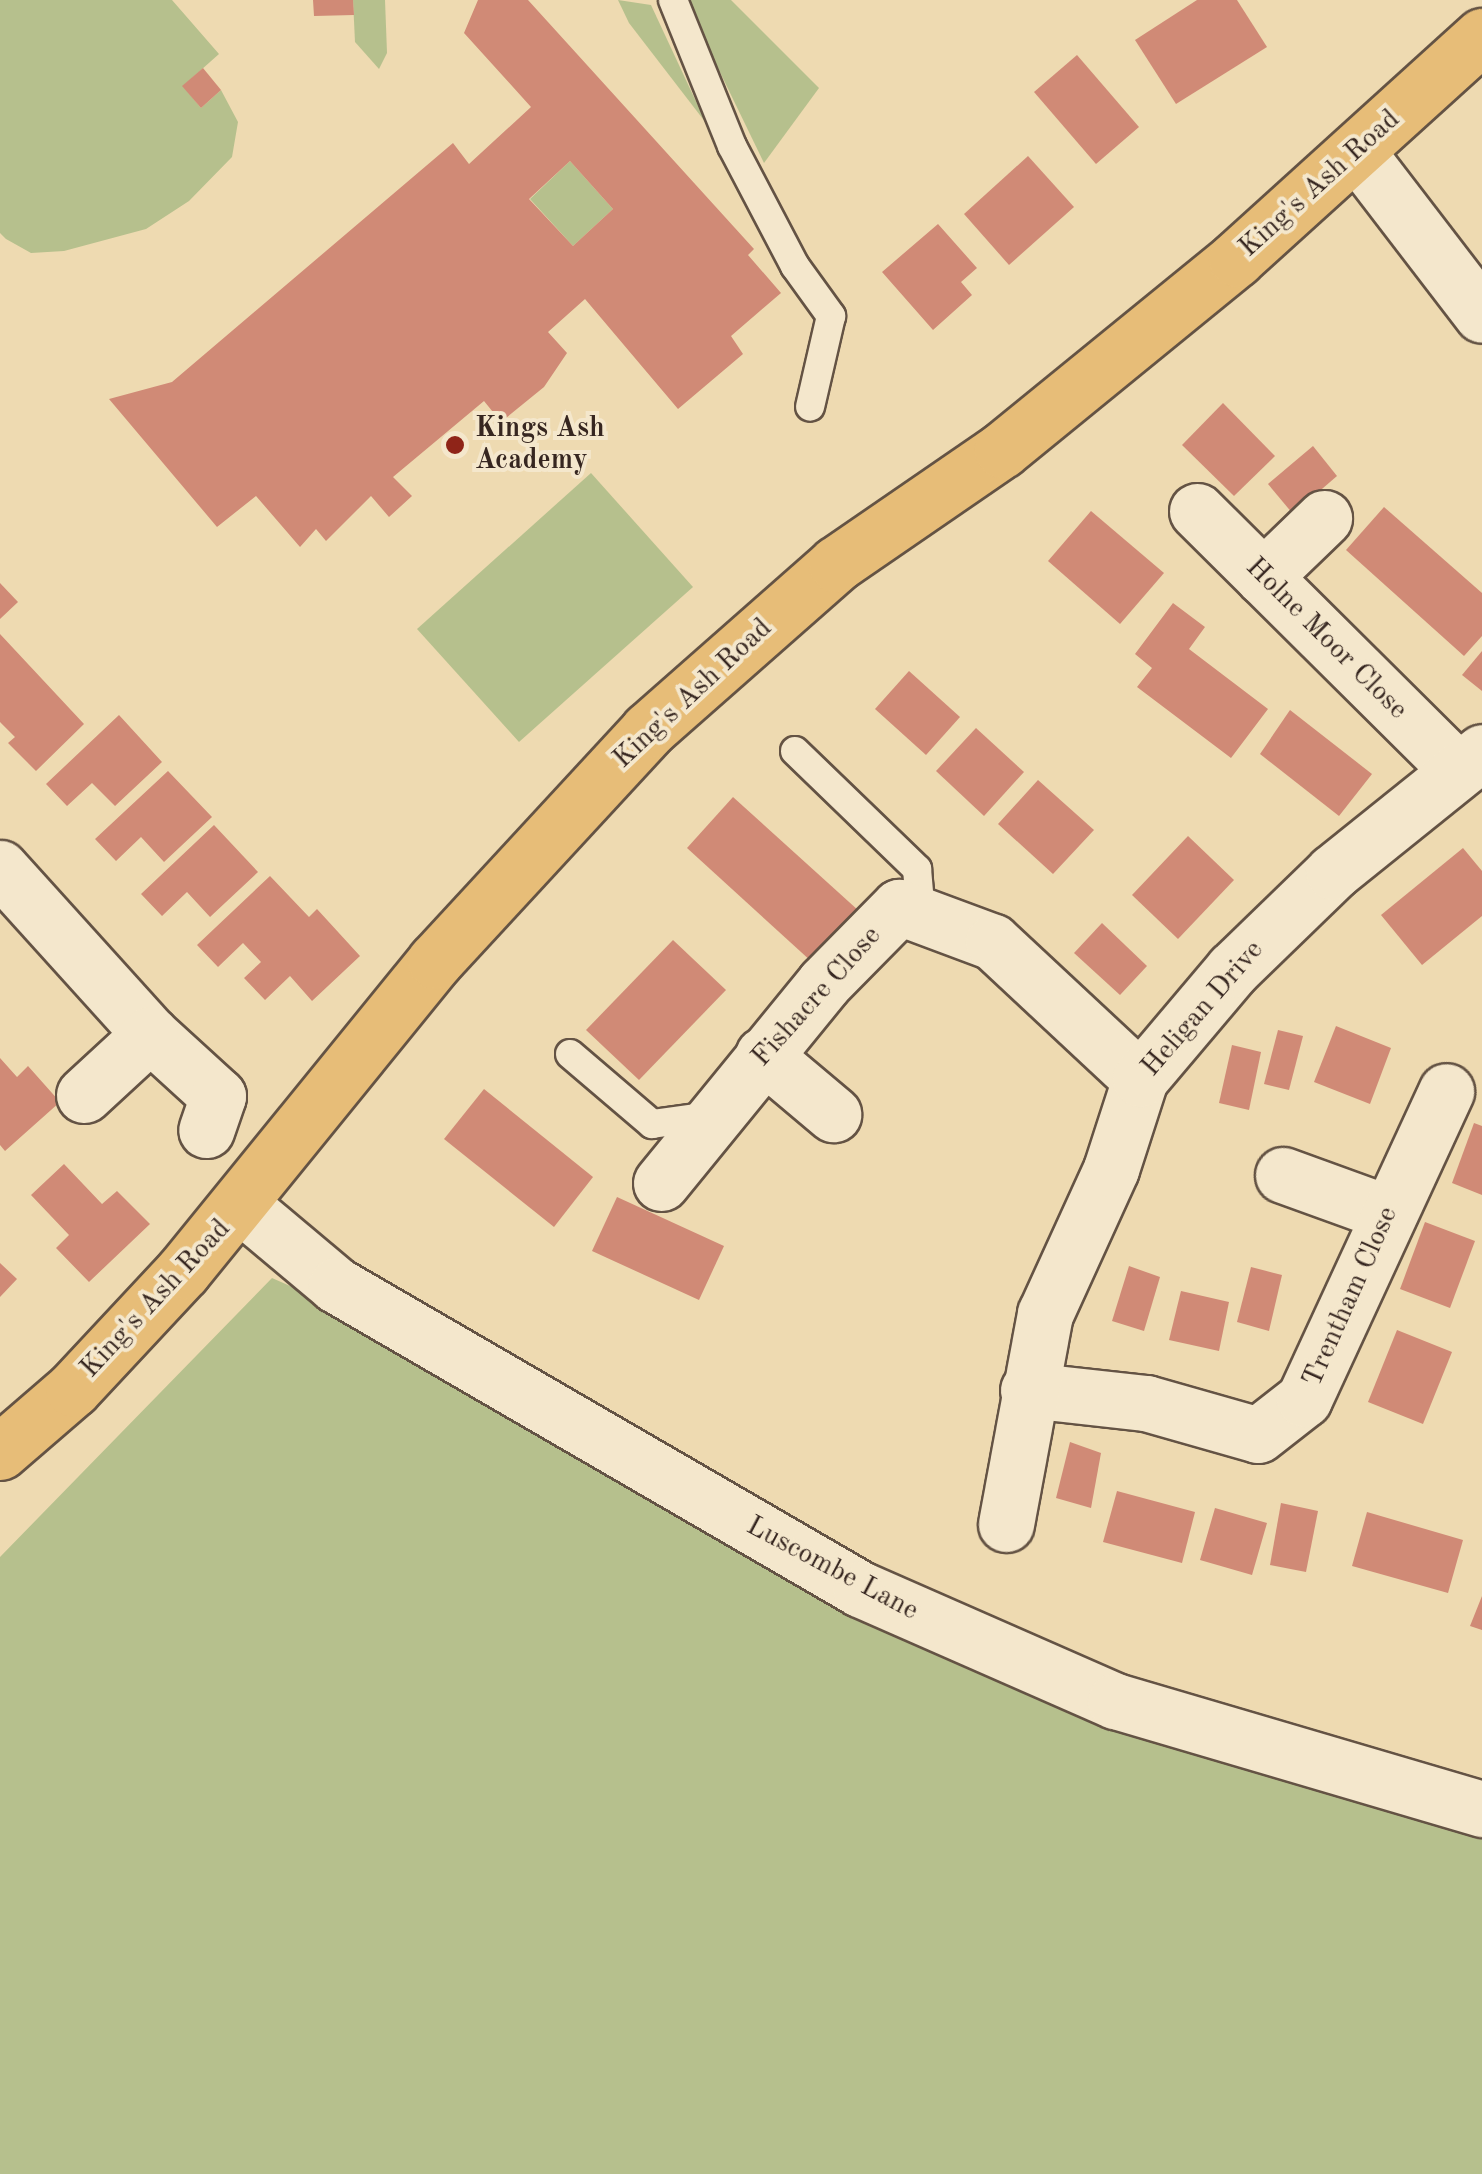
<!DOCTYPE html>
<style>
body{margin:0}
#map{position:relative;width:1482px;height:2174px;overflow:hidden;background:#eedab1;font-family:"Old Standard TT",serif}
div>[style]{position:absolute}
.green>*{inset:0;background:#b6c08d}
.building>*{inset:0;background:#d08a76}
.roads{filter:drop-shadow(2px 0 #645344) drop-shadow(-2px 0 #645344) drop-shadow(0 2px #645344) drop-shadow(0 -2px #645344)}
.service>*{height:28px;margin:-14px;padding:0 14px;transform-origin:14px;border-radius:14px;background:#f4e7cc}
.minor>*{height:55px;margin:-27.5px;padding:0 27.5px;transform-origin:27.5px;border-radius:27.5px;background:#f4e7cc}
.trunk>*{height:55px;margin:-27.5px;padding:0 27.5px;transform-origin:27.5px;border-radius:27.5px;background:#e7bd78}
.dots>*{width:28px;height:28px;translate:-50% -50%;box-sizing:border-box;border:5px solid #f4e7cc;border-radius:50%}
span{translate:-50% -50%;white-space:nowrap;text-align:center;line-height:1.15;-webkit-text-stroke:8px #f4e7cc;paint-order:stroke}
.street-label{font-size:28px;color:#362620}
.poi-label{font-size:28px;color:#362620;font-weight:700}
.left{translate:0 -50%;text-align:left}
</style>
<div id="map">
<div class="green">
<i style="clip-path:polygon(0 0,172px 0,219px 54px,183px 86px,201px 108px,221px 90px,238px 122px,232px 157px,189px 201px,146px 229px,64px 251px,31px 253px,6px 239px,0 233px)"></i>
<i style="clip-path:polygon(353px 0,385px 0,387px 53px,379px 69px,355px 42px)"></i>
<i style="clip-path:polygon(618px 0,651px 5px,706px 123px,629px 23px)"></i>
<i style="clip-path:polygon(685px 0,731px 0,819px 88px,764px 163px)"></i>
<i style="clip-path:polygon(570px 161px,613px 209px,573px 246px,530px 199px)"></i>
<i style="clip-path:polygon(591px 473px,693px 587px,519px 742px,417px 629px)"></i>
<i style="clip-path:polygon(272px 1278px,324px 1301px,591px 1458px,1482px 1834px,1482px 2174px,0 2174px,0 1557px)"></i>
</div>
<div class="building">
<i style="clip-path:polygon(313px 0,353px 0,354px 15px,314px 16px)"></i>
<i style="clip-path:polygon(evenodd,478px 0,528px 0,754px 249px,748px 255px,781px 293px,731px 336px,743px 354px,678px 409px,585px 299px,548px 332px,567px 353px,544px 387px,501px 422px,484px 401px,393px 477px,412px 496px,389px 517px,371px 496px,326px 541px,316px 529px,300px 547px,256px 496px,217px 527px,109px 399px,172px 382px,453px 143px,469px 164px,531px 107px,464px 33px,478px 0,570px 161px,613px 209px,573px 246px,529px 199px,570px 161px)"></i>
<i style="clip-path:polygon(1197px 0,1237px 0,1267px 47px,1176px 104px,1135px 40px)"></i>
<i style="clip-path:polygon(1077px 55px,1139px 127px,1096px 164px,1034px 92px)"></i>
<i style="clip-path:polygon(203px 68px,221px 90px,201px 108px,182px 86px)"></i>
<i style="clip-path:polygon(1028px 156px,1074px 207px,1009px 265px,964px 214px)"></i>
<i style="clip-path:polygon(938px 224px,977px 268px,961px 282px,972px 295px,933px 330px,882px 272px)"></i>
<i style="clip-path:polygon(1223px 403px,1275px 456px,1234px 496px,1182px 445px)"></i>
<i style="clip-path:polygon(1313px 446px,1337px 476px,1293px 514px,1268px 484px)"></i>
<i style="clip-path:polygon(1384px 507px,1482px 593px,1482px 636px,1464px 656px,1346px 550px)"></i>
<i style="clip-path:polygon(1091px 511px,1164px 573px,1120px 624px,1048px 561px)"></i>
<i style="clip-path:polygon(0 583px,18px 602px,0 619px)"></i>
<i style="clip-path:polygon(1173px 603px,1205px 627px,1189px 649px,1268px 709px,1231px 758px,1137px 687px,1152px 668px,1135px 654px)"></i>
<i style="clip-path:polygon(0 634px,84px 724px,36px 771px,8px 743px,15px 737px,0 722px)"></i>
<i style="clip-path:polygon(1482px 651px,1482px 691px,1462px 675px)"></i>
<i style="clip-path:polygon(909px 671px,960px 717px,926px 755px,875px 709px)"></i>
<i style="clip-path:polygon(1290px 710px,1372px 774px,1339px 816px,1260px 754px)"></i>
<i style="clip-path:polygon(119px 715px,162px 762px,115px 806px,92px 783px,67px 806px,46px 784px)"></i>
<i style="clip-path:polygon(976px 728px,1024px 772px,984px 816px,936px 771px)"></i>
<i style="clip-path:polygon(168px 771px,212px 817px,164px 862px,141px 837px,116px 861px,95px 839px)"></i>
<i style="clip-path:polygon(1038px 780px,1094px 830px,1053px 874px,998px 824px)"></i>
<i style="clip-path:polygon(733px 797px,859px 911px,812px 962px,687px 848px)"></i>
<i style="clip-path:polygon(214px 825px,258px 872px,210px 917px,187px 892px,162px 916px,141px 894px)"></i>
<i style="clip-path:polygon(1188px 836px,1234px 880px,1178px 939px,1132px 895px)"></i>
<i style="clip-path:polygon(1463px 848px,1482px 871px,1482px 916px,1422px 965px,1381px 915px)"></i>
<i style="clip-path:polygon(270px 876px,309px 917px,317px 909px,360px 956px,312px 1001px,290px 976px,265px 1000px,244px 978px,261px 962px,243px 943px,218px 967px,197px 945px)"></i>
<i style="clip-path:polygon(1102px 923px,1147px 966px,1120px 995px,1074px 953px)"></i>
<i style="clip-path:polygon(673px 940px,726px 990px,639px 1080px,586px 1030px)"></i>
<i style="clip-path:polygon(1336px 1026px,1391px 1048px,1370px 1104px,1314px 1082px)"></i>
<i style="clip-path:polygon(1278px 1030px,1303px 1036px,1289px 1090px,1264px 1084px)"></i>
<i style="clip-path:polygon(1232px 1045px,1261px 1052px,1249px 1110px,1219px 1103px)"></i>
<i style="clip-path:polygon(0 1058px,17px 1077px,28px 1066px,60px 1102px,5px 1151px,0 1145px)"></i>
<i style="clip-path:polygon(484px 1089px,593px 1177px,554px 1227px,444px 1139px)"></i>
<i style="clip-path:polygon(1474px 1123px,1482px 1126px,1482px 1195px,1452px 1183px)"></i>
<i style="clip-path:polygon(64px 1164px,102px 1204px,117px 1191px,150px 1224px,89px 1282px,56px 1248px,69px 1235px,31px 1195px)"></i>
<i style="clip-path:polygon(617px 1197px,724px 1246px,699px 1300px,592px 1251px)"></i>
<i style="clip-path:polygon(1425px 1222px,1475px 1241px,1450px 1308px,1400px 1289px)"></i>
<i style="clip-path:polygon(0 1263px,17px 1279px,0 1297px)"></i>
<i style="clip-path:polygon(1129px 1266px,1160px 1277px,1144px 1331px,1112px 1321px)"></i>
<i style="clip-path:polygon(1251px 1267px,1282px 1275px,1269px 1331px,1237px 1322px)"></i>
<i style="clip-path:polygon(1181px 1291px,1229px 1302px,1219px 1351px,1169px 1340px)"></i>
<i style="clip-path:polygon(1397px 1330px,1452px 1352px,1423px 1424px,1368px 1402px)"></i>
<i style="clip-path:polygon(1070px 1442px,1101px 1453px,1091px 1508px,1056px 1498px)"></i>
<i style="clip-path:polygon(1117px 1491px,1195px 1512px,1182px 1563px,1103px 1542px)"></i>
<i style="clip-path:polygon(1281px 1503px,1318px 1511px,1306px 1572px,1270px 1565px)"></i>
<i style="clip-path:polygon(1215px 1508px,1267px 1523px,1252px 1575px,1200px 1560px)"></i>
<i style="clip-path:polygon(1367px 1512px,1463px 1540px,1448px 1593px,1352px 1566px)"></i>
<i style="clip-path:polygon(1482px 1596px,1482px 1630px,1470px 1626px)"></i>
</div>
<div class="roads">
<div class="service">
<i style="left:673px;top:0;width:157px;rotate:68deg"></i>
<i style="left:732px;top:146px;width:136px;rotate:62.3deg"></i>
<i style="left:795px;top:266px;width:62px;rotate:54.2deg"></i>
<i style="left:831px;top:316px;width:93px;rotate:103deg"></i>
<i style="left:795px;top:751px;width:170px;rotate:44deg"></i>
<i style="left:917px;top:869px;width:46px;rotate:85deg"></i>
<i style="left:570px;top:1054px;width:108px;rotate:40.5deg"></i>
<i style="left:652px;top:1124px;width:60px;rotate:-7.7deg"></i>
</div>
<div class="minor">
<i style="left:1357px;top:152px;width:205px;rotate:52.5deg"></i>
<i style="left:1197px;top:511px;width:363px;rotate:44.8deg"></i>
<i style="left:1263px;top:577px;width:85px;rotate:-44deg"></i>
<i style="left:0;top:868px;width:224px;rotate:47.9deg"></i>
<i style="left:150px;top:1034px;width:92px;rotate:42.4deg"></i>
<i style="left:218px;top:1096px;width:36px;rotate:109deg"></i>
<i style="left:763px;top:1055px;width:92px;rotate:40.1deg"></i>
<i style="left:84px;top:1095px;width:90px;rotate:-42.7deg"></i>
<i style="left:1283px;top:1175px;width:112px;rotate:19.9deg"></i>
<i style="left:661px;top:1183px;width:258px;rotate:-50.8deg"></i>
<i style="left:824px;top:983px;width:107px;rotate:-45.4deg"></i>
<i style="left:899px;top:907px;width:100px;rotate:20.4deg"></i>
<i style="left:993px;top:942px;width:201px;rotate:43deg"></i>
<i style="left:242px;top:1206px;width:123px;rotate:40deg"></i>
<i style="left:336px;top:1285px;width:606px;rotate:30.12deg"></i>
<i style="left:860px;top:1589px;width:279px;rotate:23.7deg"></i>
<i style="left:1115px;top:1701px;width:383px;rotate:16.4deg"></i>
<i style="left:1028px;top:1390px;width:119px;rotate:6.3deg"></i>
<i style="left:1146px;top:1403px;width:116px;rotate:15.9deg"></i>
<i style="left:1258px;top:1435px;width:58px;rotate:-38deg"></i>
<i style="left:1304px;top:1399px;width:339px;rotate:-65.2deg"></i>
<i style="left:1006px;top:1524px;width:214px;rotate:-79.5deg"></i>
<i style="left:1045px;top:1314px;width:159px;rotate:-65.5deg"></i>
<i style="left:1111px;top:1169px;width:95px;rotate:-72.1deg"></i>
<i style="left:1140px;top:1079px;width:144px;rotate:-49.8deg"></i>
<i style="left:1233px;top:969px;width:139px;rotate:-44.1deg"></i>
<i style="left:1333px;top:872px;width:191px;rotate:-38.8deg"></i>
</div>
<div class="trunk">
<i style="left:0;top:1452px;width:96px;rotate:-40.8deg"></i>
<i style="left:73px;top:1389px;width:161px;rotate:-47deg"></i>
<i style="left:183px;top:1271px;width:400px;rotate:-50.9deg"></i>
<i style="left:435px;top:961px;width:314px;rotate:-47.3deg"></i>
<i style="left:648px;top:730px;width:251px;rotate:-41.4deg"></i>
<i style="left:836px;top:564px;width:201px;rotate:-34.5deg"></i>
<i style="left:1002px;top:450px;width:302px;rotate:-39.2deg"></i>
<i style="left:1236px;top:259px;width:332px;rotate:-42.2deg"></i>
</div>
</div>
<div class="dots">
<i style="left:455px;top:445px;background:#8f2418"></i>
</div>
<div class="street-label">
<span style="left:1320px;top:184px;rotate:-42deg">King's Ash Road</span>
<span style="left:1326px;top:639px;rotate:45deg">Holne Moor Close</span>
<span style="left:693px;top:694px;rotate:-43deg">King's Ash Road</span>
<span style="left:817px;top:997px;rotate:-48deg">Fishacre Close</span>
<span style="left:1203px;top:1009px;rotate:-49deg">Heligan Drive</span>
<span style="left:1351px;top:1297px;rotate:-66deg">Trentham Close</span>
<span style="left:156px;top:1299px;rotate:-47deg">King's Ash Road</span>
<span style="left:832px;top:1569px;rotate:28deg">Luscombe Lane</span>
</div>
<div class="poi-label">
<span class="left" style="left:475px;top:445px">Kings Ash<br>Academy</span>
</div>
</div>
